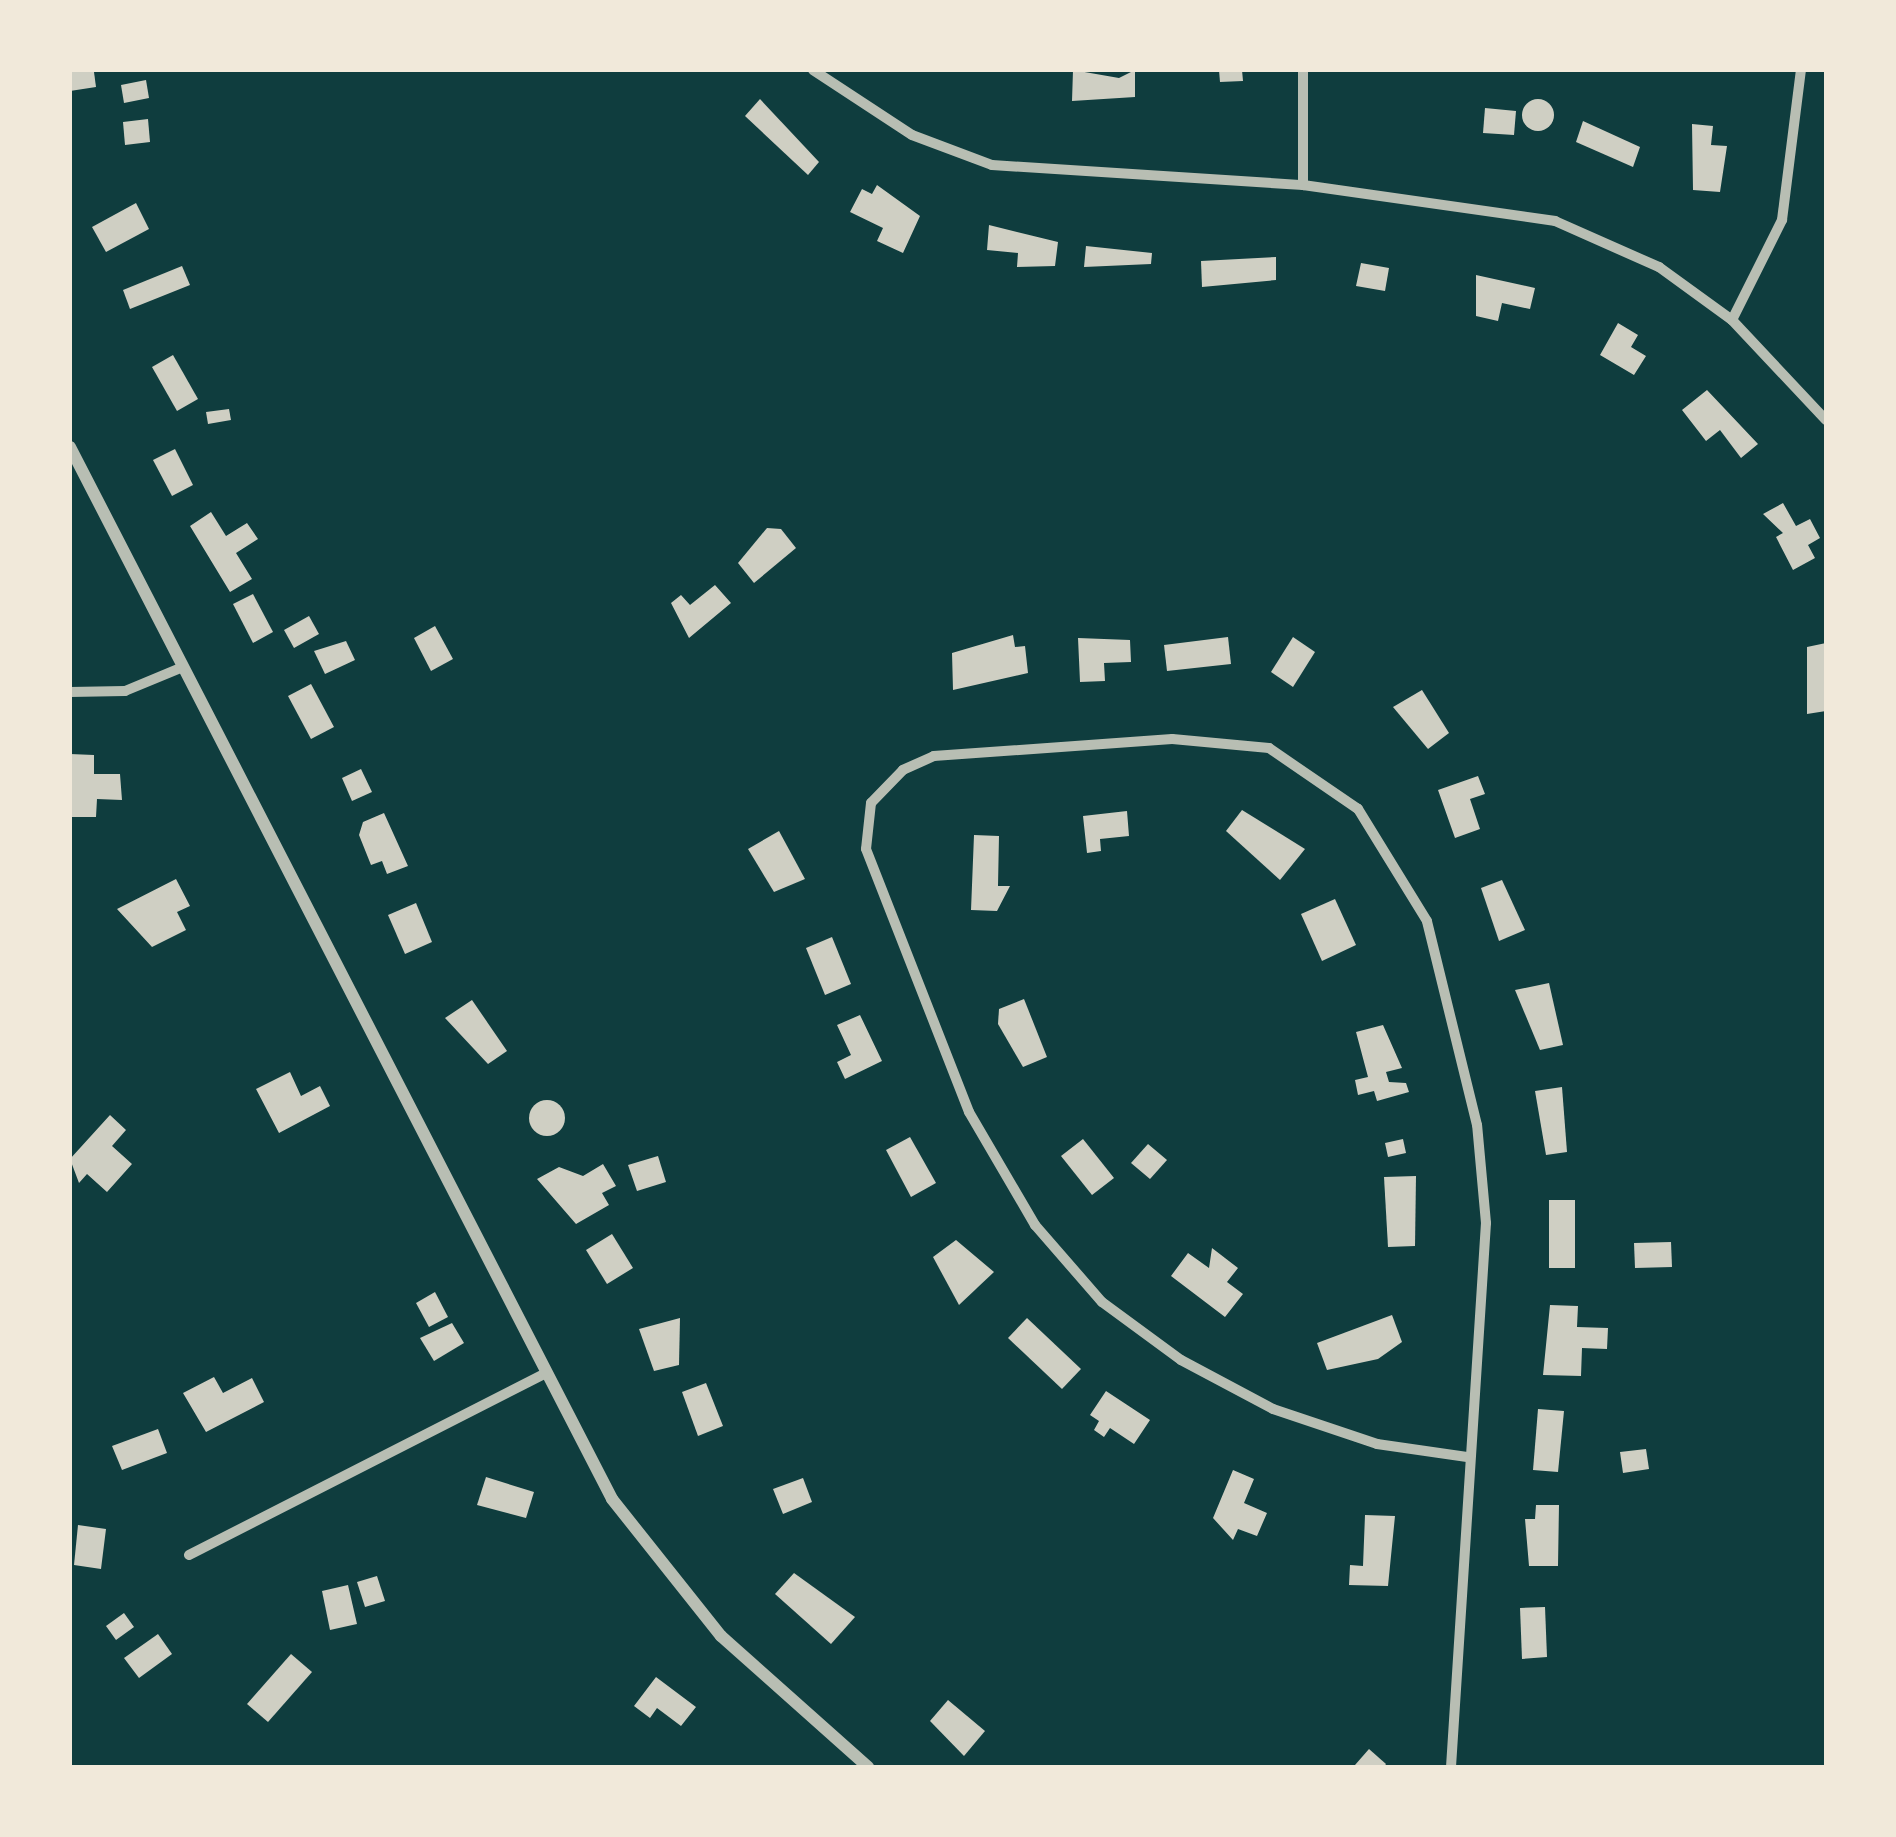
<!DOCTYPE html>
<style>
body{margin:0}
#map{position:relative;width:1896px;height:1837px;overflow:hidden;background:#0f3d3e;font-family:Arial,sans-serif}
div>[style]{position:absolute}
.building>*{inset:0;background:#cfcfc3}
.round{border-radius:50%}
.minor>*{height:10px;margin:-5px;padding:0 5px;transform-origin:5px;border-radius:5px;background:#b8beb3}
.tertiary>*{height:12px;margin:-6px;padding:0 6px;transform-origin:6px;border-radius:6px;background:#b8beb3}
span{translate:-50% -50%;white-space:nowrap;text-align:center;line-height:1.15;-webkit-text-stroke:8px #f1e9da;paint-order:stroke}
.frame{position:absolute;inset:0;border:72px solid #f1e9da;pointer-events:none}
</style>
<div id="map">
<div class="building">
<i style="clip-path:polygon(70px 70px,94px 72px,96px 87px,70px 91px)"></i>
<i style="clip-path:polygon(1073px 70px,1119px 78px,1135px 70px,1135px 97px,1072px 101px)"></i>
<i style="clip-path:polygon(1219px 70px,1242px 70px,1243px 81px,1220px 82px)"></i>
<i style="clip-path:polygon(146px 80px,149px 98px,124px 103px,121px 85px)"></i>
<i style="clip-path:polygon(760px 99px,819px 162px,808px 175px,745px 116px)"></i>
<i class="round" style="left:1522px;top:99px;width:32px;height:32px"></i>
<i style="clip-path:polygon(1485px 108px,1516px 111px,1514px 135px,1483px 133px)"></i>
<i style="clip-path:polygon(148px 119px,150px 142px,125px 145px,123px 122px)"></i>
<i style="clip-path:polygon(1583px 121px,1640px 147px,1633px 167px,1576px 142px)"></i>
<i style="clip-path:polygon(1692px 124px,1713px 126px,1711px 145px,1727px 146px,1720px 192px,1693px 190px)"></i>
<i style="clip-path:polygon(877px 185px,920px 216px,903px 253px,877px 241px,883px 228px,850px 212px,862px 189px,872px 194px)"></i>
<i style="clip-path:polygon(136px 203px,149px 229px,106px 252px,92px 227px)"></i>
<i style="clip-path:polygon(989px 225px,1058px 242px,1055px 266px,1017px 267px,1018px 253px,987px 250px)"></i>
<i style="clip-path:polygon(1086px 246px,1152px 253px,1151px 264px,1084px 267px)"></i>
<i style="clip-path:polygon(1276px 257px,1276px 280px,1202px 287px,1201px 261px)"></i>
<i style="clip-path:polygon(1361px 263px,1389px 268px,1385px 291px,1356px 286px)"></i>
<i style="clip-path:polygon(182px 266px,190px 285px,130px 309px,123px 290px)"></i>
<i style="clip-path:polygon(1476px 275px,1535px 288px,1530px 309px,1502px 303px,1498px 321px,1476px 316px)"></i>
<i style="clip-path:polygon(1618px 323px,1638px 335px,1631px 347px,1646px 356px,1634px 375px,1600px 355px)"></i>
<i style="clip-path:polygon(173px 355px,198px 399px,177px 411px,152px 367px)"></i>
<i style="clip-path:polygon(1707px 390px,1758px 444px,1741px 458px,1720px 430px,1706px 441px,1682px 410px)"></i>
<i style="clip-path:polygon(229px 409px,231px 420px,208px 424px,206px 412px)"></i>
<i style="clip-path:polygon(175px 449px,193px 485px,172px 496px,153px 460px)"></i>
<i style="clip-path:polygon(1783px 503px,1796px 526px,1810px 519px,1820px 538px,1808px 545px,1815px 558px,1793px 570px,1776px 537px,1783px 533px,1763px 514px)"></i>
<i style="clip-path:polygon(211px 512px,226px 536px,247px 523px,258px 539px,236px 553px,252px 579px,230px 592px,190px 526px)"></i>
<i style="clip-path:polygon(767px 528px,781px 529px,796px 548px,754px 583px,738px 563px)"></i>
<i style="clip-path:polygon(715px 585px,731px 603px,689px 638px,671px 603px,681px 595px,690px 605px)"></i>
<i style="clip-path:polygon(253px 594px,273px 632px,253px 643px,233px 604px)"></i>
<i style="clip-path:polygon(309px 616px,319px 634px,294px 648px,284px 630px)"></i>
<i style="clip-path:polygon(435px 626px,453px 659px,431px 671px,414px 638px)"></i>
<i style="clip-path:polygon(1013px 635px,1015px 647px,1025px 646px,1028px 673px,953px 690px,952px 653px)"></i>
<i style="clip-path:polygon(1228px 637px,1231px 664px,1167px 671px,1164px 645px)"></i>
<i style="clip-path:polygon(1293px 637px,1315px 652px,1293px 687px,1271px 672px)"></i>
<i style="clip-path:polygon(1078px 638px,1130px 640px,1131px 662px,1104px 663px,1105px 681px,1080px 682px)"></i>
<i style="clip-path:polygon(346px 641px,355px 660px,325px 674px,314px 651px)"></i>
<i style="clip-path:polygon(1826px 643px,1826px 711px,1807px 714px,1807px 647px)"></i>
<i style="clip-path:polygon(311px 684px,334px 727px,311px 739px,288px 696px)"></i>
<i style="clip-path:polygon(1422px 690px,1449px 733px,1428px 749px,1393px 707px)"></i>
<i style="clip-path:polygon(70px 754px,94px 755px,94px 774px,120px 774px,122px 800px,97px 799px,96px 817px,70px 817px)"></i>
<i style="clip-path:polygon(361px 769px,372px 792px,352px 801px,342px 778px)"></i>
<i style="clip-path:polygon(1478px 776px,1485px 794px,1470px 799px,1480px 829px,1455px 838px,1438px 790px)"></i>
<i style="clip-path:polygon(1242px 810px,1305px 849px,1280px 880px,1226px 831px)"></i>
<i style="clip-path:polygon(1127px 811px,1129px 836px,1100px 839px,1101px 851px,1087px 853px,1083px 816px)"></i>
<i style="clip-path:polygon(384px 813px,408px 866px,387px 874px,382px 861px,371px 865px,359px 835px,363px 822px)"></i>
<i style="clip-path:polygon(779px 831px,805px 879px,774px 892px,748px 849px)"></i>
<i style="clip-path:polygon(974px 835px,999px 836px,998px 886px,1010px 886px,997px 911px,971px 910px)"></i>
<i style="clip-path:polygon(176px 879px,190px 906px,177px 912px,186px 930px,152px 947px,117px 909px)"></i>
<i style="clip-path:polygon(1502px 880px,1525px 930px,1499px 941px,1481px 888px)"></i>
<i style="clip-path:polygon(1335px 899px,1356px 945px,1322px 961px,1301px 914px)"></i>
<i style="clip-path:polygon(416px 903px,432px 942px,405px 954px,388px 915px)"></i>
<i style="clip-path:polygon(832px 937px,851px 984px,825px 995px,806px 948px)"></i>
<i style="clip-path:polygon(1549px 983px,1563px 1045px,1540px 1050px,1515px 990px)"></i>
<i style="clip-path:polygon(1024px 999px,1047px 1057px,1023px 1067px,998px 1024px,999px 1009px)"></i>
<i style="clip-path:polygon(472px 1000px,507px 1051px,488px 1064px,445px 1018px)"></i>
<i style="clip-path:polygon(860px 1015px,882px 1061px,845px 1079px,837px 1062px,851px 1055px,837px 1025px)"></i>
<i style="clip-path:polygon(1383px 1025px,1402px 1068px,1386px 1072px,1389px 1082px,1406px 1083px,1409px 1092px,1377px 1101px,1374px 1091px,1358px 1095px,1355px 1080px,1368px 1077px,1356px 1032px)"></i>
<i style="clip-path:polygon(290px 1072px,301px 1096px,320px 1086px,330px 1106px,279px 1133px,256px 1089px)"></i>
<i style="clip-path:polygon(1562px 1087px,1567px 1152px,1546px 1155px,1535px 1091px)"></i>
<i class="round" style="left:529px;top:1100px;width:36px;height:36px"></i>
<i style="clip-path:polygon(110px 1115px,126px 1130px,112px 1146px,132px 1164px,107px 1192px,87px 1174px,79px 1183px,70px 1159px)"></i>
<i style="clip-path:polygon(910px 1137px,936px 1183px,911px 1197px,886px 1150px)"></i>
<i style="clip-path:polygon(1083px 1139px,1114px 1178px,1092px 1195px,1061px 1156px)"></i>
<i style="clip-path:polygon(1403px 1139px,1406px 1153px,1388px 1157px,1385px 1143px)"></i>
<i style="clip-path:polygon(1148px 1144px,1167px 1160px,1150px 1179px,1131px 1163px)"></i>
<i style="clip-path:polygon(658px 1156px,666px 1182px,637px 1191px,628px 1165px)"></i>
<i style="clip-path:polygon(603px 1164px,616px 1186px,602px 1193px,609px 1205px,576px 1224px,537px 1179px,559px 1167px,583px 1176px)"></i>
<i style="clip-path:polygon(1416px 1176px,1415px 1246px,1388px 1247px,1384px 1177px)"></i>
<i style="clip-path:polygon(1549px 1200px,1575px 1200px,1575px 1268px,1549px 1268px)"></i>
<i style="clip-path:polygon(612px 1234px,633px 1268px,607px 1284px,586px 1250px)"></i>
<i style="clip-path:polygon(956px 1240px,994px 1272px,959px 1305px,933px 1257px)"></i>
<i style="clip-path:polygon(1671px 1242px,1672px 1267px,1635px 1268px,1634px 1243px)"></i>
<i style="clip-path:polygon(1212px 1248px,1238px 1268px,1227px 1282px,1243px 1294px,1225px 1317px,1171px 1276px,1188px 1253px,1209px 1268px)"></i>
<i style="clip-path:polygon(435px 1292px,448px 1317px,429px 1327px,416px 1303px)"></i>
<i style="clip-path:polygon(1550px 1305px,1578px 1306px,1577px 1327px,1608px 1328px,1607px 1349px,1582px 1348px,1581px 1376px,1543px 1375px)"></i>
<i style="clip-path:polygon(1392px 1315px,1402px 1342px,1378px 1359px,1327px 1370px,1317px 1343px)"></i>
<i style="clip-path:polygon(680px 1318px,679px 1365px,654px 1371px,639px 1329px)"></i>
<i style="clip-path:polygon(1027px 1318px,1081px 1369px,1062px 1389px,1008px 1338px)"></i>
<i style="clip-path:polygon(452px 1323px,464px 1343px,434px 1361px,420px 1338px)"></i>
<i style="clip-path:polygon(214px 1377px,223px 1393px,252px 1378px,264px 1402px,206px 1432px,183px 1393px)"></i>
<i style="clip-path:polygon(706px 1383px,723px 1426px,698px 1436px,682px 1392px)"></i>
<i style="clip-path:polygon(1106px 1391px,1150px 1420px,1134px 1444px,1110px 1428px,1104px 1437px,1094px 1430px,1099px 1421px,1090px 1415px)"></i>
<i style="clip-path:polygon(1538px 1409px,1564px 1411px,1558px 1472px,1533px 1470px)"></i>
<i style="clip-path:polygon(158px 1429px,167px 1453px,122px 1470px,112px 1446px)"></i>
<i style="clip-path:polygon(1646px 1449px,1649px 1469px,1623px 1473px,1620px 1452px)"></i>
<i style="clip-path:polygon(1233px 1470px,1254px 1479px,1244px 1503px,1267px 1513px,1257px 1536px,1238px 1529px,1233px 1540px,1213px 1518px)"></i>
<i style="clip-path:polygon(486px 1477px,534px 1492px,526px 1518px,477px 1505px)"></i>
<i style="clip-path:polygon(803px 1478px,812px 1502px,783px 1514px,773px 1489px)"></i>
<i style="clip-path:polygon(1536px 1505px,1559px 1505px,1558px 1566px,1529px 1566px,1525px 1519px,1535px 1519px)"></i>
<i style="clip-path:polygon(1365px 1515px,1395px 1516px,1388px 1586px,1349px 1585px,1350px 1565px,1363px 1566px)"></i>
<i style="clip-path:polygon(78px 1525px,106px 1529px,101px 1569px,74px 1565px)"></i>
<i style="clip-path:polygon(794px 1573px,855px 1617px,831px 1644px,775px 1594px)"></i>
<i style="clip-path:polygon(377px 1576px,385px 1601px,365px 1607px,357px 1582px)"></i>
<i style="clip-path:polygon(348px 1585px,357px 1624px,330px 1630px,322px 1591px)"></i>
<i style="clip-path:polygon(1545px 1607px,1547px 1657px,1522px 1659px,1520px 1608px)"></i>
<i style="clip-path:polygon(124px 1613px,134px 1627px,116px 1640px,106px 1626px)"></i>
<i style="clip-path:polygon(158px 1634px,172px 1654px,139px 1678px,124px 1658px)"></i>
<i style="clip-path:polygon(291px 1654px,312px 1672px,268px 1722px,247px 1704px)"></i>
<i style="clip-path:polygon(656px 1677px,696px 1707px,681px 1726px,657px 1708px,650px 1718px,634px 1706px)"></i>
<i style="clip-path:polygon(948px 1700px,985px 1731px,964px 1756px,930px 1721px)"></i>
<i style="clip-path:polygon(1369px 1749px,1386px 1764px,1384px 1767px,1355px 1765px)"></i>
</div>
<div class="minor">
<i style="left:813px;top:70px;width:118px;rotate:33.3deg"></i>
<i style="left:912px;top:135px;width:85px;rotate:20.6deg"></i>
<i style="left:992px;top:165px;width:312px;rotate:3.7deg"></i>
<i style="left:1303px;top:185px;width:255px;rotate:8.1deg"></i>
<i style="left:1555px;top:221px;width:114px;rotate:23.9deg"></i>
<i style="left:1659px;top:267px;width:90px;rotate:36deg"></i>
<i style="left:1732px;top:320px;width:137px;rotate:46.8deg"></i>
<i style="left:1303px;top:185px;width:115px;rotate:-90deg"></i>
<i style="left:1732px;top:320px;width:112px;rotate:-63.4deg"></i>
<i style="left:1782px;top:220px;width:151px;rotate:-82.8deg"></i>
<i style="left:70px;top:692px;width:55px;rotate:-1deg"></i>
<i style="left:125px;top:691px;width:63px;rotate:-22.5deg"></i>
<i style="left:189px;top:1555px;width:398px;rotate:-27deg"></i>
<i style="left:1451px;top:1767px;width:545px;rotate:-86.32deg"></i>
<i style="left:1486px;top:1223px;width:98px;rotate:-95.2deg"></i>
<i style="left:1477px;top:1125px;width:210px;rotate:-103.8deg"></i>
<i style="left:1427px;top:921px;width:132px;rotate:-121.6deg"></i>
<i style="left:1358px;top:809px;width:108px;rotate:-145.6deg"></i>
<i style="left:1269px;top:748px;width:97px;rotate:-174.7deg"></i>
<i style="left:1172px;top:739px;width:239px;rotate:175.9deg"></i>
<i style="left:934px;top:756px;width:34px;rotate:156deg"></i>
<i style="left:903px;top:770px;width:46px;rotate:134.1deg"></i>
<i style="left:871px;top:803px;width:46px;rotate:96.2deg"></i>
<i style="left:866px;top:849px;width:282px;rotate:68.6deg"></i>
<i style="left:969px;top:1112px;width:131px;rotate:59.7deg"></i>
<i style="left:1035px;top:1225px;width:102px;rotate:49deg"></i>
<i style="left:1102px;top:1302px;width:98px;rotate:36.3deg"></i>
<i style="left:1181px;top:1360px;width:104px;rotate:28deg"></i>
<i style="left:1273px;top:1409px;width:110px;rotate:18.6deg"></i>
<i style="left:1377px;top:1444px;width:91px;rotate:8.2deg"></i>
</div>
<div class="tertiary">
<i style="left:70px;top:447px;width:1183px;rotate:62.74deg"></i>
<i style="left:612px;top:1499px;width:175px;rotate:51.5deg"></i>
<i style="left:721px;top:1636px;width:197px;rotate:41.7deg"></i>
</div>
<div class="frame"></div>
</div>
